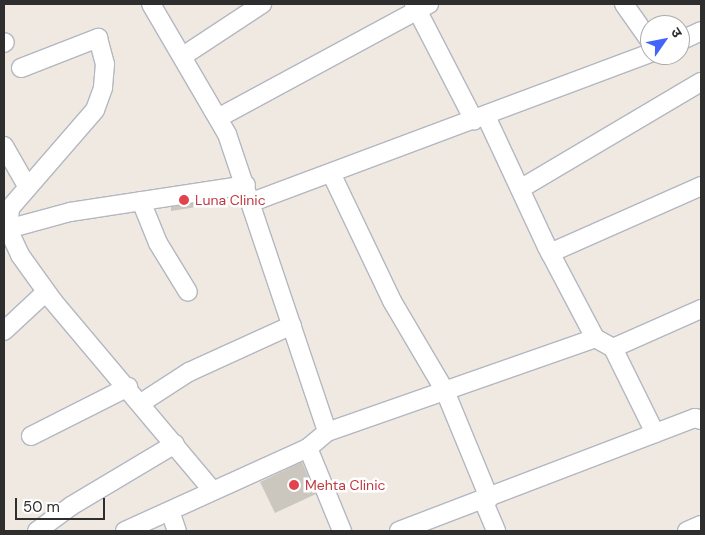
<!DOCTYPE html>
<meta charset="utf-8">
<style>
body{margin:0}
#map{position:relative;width:705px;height:535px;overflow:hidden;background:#efe9e1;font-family:"DM Sans","Noto Sans Devanagari",sans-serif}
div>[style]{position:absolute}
.building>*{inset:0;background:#cbc7bf}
.roads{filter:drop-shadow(1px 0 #b4b7c1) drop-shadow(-1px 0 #b4b7c1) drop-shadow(0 1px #b4b7c1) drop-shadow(0 -1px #b4b7c1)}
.minor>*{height:18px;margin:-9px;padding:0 9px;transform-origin:9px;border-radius:9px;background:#fff}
.dots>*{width:14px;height:14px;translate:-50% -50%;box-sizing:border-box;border:2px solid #fff;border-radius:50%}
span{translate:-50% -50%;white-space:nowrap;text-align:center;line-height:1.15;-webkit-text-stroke:5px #fff;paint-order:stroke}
.health-label{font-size:14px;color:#be3a42}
.left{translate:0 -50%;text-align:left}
.frame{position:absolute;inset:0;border:5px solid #2e2e2e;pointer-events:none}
.north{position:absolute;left:640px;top:15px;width:50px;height:50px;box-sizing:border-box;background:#fff;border:1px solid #ababab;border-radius:50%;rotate:57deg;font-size:14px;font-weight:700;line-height:20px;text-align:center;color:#2e2e2e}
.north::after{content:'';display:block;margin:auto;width:18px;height:22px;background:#4264fb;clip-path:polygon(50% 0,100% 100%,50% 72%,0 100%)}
.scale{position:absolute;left:15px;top:498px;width:90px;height:22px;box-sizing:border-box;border:2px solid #2e2e2e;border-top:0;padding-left:6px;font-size:15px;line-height:18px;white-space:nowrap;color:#2e2e2e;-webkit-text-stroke:4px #fff;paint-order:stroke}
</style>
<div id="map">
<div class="building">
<i style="clip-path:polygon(197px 203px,197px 207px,171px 211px,171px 207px)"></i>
<i style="clip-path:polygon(302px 462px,316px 494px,275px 513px,260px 482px)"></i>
</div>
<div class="roads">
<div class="minor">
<i style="left:151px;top:4px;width:151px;rotate:59.7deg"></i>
<i style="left:227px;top:134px;width:314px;rotate:71.4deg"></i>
<i style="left:414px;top:4px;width:131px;rotate:62.7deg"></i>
<i style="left:624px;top:4px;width:45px;rotate:54.9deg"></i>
<i style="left:680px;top:41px;width:23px;rotate:-25deg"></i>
<i style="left:4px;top:43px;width:1px;rotate:-45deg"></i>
<i style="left:183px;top:56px;width:95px;rotate:-33.4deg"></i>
<i style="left:21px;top:68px;width:83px;rotate:-21.3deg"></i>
<i style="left:98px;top:38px;width:27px;rotate:75deg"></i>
<i style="left:105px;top:64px;width:24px;rotate:95deg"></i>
<i style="left:103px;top:88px;width:23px;rotate:110deg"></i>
<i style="left:95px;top:110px;width:130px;rotate:130.9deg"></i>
<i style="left:10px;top:208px;width:21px;rotate:95deg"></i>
<i style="left:8px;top:229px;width:29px;rotate:65deg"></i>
<i style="left:20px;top:255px;width:57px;rotate:54.3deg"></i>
<i style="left:53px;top:301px;width:248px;rotate:49.9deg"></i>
<i style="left:218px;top:118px;width:240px;rotate:-28.4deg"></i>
<i style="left:4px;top:146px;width:46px;rotate:60.1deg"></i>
<i style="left:331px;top:173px;width:142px;rotate:64.5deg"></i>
<i style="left:392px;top:301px;width:104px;rotate:59.5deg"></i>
<i style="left:445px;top:391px;width:116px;rotate:67.6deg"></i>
<i style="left:520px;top:189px;width:210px;rotate:-30.6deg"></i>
<i style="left:141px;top:201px;width:45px;rotate:68deg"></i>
<i style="left:158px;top:243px;width:57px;rotate:58.5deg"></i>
<i style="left:252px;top:202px;width:425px;rotate:-20.5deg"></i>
<i style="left:4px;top:230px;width:68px;rotate:-15.3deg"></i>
<i style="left:70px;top:212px;width:178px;rotate:-8.7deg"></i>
<i style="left:550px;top:253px;width:165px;rotate:-23.9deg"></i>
<i style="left:4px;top:331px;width:57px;rotate:-42.9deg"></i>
<i style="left:595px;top:338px;width:21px;rotate:29deg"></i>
<i style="left:613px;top:348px;width:95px;rotate:63.7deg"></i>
<i style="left:613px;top:348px;width:96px;rotate:-23.9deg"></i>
<i style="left:141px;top:403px;width:57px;rotate:-32.9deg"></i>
<i style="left:189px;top:372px;width:113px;rotate:-24.5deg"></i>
<i style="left:31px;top:436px;width:109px;rotate:-26.8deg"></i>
<i style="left:308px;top:448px;width:90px;rotate:67.7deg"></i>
<i style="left:483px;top:500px;width:34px;rotate:67deg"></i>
<i style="left:170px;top:511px;width:21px;rotate:71deg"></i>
<i style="left:37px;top:531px;width:42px;rotate:-36.3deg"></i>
<i style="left:71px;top:506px;width:121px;rotate:-30.8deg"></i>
<i style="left:125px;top:531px;width:201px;rotate:-24.4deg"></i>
<i style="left:308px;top:448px;width:25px;rotate:-40deg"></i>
<i style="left:327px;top:432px;width:284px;rotate:-19.3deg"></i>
<i style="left:595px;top:338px;width:103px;rotate:-117.8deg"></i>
<i style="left:547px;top:247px;width:145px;rotate:-115deg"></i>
<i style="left:399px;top:531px;width:317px;rotate:-20.9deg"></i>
<i style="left:695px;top:418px;width:6px;rotate:18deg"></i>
<i style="left:687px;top:531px;width:15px;rotate:-23deg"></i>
</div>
</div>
<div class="dots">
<i style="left:184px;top:200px;background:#e0444e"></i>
<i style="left:294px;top:485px;background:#e0444e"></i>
</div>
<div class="health-label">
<span class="left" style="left:195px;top:200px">Luna Clinic</span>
<span class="left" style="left:305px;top:485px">Mehta Clinic</span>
</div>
<div class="frame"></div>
<div class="north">उ</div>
<div class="scale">50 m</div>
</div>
